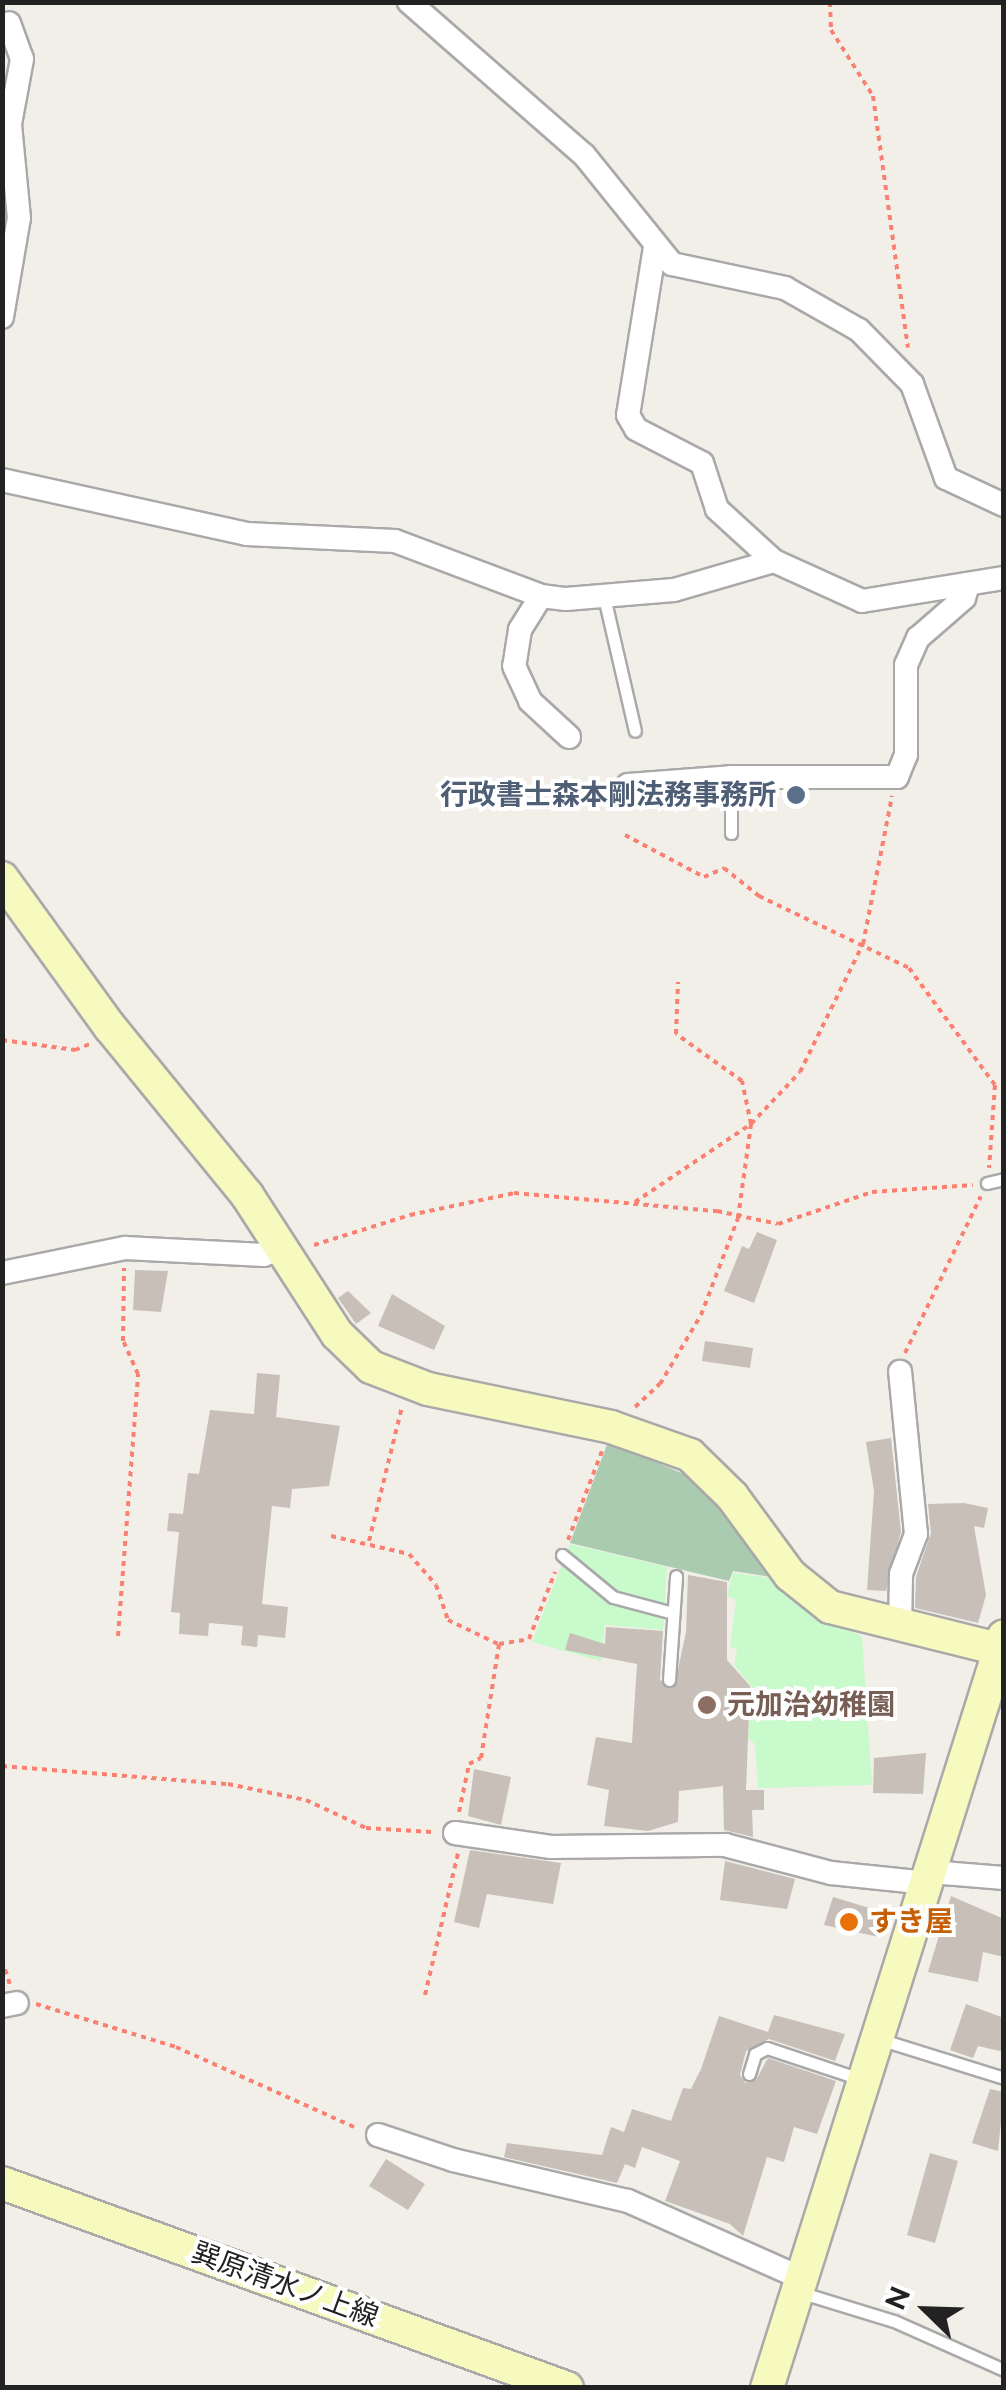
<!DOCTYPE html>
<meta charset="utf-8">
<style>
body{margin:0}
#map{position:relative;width:1006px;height:2390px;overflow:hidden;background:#f2efe9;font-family:Raleway,"Noto Sans JP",sans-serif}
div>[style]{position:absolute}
.cemetery>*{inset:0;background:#aacbaf}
.park>*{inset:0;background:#c8facc}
.building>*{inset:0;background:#c7bfb8}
.path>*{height:4px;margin-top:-2px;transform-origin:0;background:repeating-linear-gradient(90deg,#fa8072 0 5px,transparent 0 10px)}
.roads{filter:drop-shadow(2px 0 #a9a9a9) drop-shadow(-2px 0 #a9a9a9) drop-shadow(0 2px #a9a9a9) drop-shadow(0 -2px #a9a9a9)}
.lane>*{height:11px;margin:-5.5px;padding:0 5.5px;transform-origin:5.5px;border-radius:5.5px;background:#fff}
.street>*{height:22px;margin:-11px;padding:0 11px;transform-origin:11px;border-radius:11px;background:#fff}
.secondary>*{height:32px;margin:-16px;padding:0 16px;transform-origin:16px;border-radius:16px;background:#f7fabf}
.dots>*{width:28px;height:28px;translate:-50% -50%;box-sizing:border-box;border:5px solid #fff;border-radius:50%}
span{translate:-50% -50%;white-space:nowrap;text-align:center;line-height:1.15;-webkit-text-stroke:8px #fff;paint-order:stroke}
.service-label{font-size:28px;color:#4e5e75;font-weight:700}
.right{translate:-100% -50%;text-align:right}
.education-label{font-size:28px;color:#785e54;font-weight:700}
.left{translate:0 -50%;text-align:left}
.food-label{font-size:28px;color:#c56008;font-weight:700}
.street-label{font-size:28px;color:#222}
.frame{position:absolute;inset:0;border:5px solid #222;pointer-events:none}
.north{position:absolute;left:876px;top:2260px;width:100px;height:100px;-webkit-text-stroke:8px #fff;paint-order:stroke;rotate:293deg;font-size:28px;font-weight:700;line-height:40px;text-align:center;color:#222}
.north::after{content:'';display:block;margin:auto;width:35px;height:45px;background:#222;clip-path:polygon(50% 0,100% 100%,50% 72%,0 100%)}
</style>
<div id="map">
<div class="cemetery">
<i style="clip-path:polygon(608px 1442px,703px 1482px,772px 1577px,733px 1571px,729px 1581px,570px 1543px)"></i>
</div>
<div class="park">
<i style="clip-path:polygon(570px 1544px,667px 1567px,663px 1630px,605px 1625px,601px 1661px,532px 1642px)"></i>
<i style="clip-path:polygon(733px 1573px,772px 1578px,823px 1620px,862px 1636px,872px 1785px,758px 1788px,755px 1744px,748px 1739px,751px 1686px,734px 1665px,737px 1649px,730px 1647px,736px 1600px,727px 1595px)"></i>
</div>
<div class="building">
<i style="clip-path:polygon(757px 1232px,777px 1240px,754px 1303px,724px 1291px,742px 1246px,749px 1249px)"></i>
<i style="clip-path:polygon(135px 1270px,168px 1271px,161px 1312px,133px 1310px)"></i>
<i style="clip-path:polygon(348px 1291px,371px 1313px,356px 1324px,338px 1298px)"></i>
<i style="clip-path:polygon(392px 1294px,445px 1326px,434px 1350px,378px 1326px)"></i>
<i style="clip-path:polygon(705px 1341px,753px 1348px,750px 1368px,702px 1361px)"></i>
<i style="clip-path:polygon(257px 1373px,280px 1375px,276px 1417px,340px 1426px,329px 1486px,292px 1489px,290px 1508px,272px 1506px,262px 1604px,288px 1607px,285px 1638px,258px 1635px,257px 1647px,241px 1645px,243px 1626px,209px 1623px,208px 1636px,179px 1634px,180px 1613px,171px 1612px,179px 1532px,167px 1531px,169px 1513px,183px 1514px,188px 1473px,199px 1474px,210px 1410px,254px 1414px)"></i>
<i style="clip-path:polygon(891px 1438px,901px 1532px,886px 1591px,867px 1590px,874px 1491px,866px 1442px)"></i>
<i style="clip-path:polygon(964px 1503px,988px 1508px,984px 1528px,974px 1526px,986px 1595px,978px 1623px,915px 1608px,916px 1577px,931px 1533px,928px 1504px)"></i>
<i style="clip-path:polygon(688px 1575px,727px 1582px,727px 1660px,750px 1686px,746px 1790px,764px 1790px,764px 1810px,752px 1810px,753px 1837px,724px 1830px,723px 1786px,679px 1791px,678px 1822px,648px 1831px,604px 1826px,609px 1790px,587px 1785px,596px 1737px,632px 1743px,637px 1664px,565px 1650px,570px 1633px,605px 1644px,606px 1627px,663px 1631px,660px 1680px,674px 1688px,686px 1632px)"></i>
<i style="clip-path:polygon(926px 1753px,923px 1794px,873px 1793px,874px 1758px)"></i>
<i style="clip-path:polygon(474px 1769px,511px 1777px,501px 1825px,468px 1816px)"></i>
<i style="clip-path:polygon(470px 1850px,561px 1863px,553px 1904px,487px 1894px,479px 1928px,454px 1922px)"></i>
<i style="clip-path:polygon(725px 1861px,795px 1879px,787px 1909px,720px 1900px)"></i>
<i style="clip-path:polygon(951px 1896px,1004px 1919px,1004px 1957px,983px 1952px,978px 1982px,928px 1972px)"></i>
<i style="clip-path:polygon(833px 1897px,886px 1913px,879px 1937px,824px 1925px)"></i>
<i style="clip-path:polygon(966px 2004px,1004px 2018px,1004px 2052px,978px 2046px,973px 2058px,950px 2050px)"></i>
<i style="clip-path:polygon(774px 2015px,845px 2034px,835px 2061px,769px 2039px,746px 2051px,740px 2075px,745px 2083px,756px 2080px,768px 2058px,836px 2081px,817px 2134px,794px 2127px,784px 2162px,767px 2157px,743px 2236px,730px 2224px,665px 2201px,680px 2161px,642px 2147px,635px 2168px,625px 2164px,617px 2183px,504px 2157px,507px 2143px,602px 2155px,611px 2127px,624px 2132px,632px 2109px,671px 2121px,683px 2088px,691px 2089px,701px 2069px,719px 2016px,768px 2032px)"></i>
<i style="clip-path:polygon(990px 2089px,1004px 2092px,998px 2151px,972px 2143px)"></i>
<i style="clip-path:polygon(930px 2153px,958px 2161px,935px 2243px,907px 2235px)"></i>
<i style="clip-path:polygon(386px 2159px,425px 2184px,408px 2210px,369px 2186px)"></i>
</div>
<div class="path">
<i style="left:830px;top:2px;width:28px;rotate:88deg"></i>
<i style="left:831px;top:30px;width:78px;rotate:57.5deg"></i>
<i style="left:873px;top:96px;width:254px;rotate:82.1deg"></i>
<i style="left:625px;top:835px;width:89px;rotate:28deg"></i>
<i style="left:704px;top:877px;width:22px;rotate:-24deg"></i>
<i style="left:724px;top:868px;width:45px;rotate:38.7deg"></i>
<i style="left:759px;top:896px;width:166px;rotate:25.6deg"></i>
<i style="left:909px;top:968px;width:145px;rotate:53.7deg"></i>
<i style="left:995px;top:1085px;width:83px;rotate:94.1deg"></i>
<i style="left:2px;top:1040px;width:74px;rotate:7.8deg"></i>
<i style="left:75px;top:1050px;width:16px;rotate:-22deg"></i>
<i style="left:635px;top:1202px;width:140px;rotate:-33.9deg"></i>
<i style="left:751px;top:1124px;width:71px;rotate:-46.7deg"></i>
<i style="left:800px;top:1072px;width:143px;rotate:-63.8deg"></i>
<i style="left:863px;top:944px;width:151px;rotate:-78.9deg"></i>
<i style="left:314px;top:1245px;width:101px;rotate:-17.4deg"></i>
<i style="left:410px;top:1215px;width:106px;rotate:-11.9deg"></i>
<i style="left:514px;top:1193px;width:204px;rotate:5.1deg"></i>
<i style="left:717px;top:1211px;width:62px;rotate:12deg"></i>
<i style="left:778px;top:1224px;width:99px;rotate:-18.8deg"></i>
<i style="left:872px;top:1192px;width:101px;rotate:-4deg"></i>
<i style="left:905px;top:1353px;width:174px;rotate:-64.2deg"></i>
<i style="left:635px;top:1407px;width:34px;rotate:-43deg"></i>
<i style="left:660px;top:1384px;width:80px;rotate:-59.3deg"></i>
<i style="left:701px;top:1315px;width:104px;rotate:-69.1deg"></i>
<i style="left:738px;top:1218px;width:95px;rotate:-82.1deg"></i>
<i style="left:751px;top:1124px;width:44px;rotate:-101.8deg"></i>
<i style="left:742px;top:1081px;width:81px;rotate:-144.5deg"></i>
<i style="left:676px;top:1034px;width:52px;rotate:-87.8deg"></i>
<i style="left:331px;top:1536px;width:80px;rotate:13deg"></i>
<i style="left:409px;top:1554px;width:41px;rotate:48.9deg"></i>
<i style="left:436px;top:1585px;width:37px;rotate:71deg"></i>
<i style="left:448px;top:1620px;width:55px;rotate:25.6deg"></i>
<i style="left:568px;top:1540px;width:95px;rotate:-69.1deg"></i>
<i style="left:369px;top:1541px;width:138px;rotate:-76.2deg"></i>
<i style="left:118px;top:1636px;width:263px;rotate:-85.6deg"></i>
<i style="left:138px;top:1374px;width:36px;rotate:-114deg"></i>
<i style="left:123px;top:1341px;width:73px;rotate:-89.2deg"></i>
<i style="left:2px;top:1766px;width:227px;rotate:4.6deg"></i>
<i style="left:228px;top:1784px;width:80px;rotate:11.6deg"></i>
<i style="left:306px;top:1800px;width:66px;rotate:25deg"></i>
<i style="left:366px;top:1828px;width:66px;rotate:3.5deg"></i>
<i style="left:459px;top:1812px;width:49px;rotate:-78.2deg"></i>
<i style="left:469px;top:1764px;width:13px;rotate:-27deg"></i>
<i style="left:481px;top:1758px;width:115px;rotate:-81deg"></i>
<i style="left:499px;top:1644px;width:30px;rotate:-9deg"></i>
<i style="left:529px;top:1639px;width:72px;rotate:-68.8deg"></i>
<i style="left:2px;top:1960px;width:25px;rotate:72deg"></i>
<i style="left:425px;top:1995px;width:146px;rotate:-76.9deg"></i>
<i style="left:36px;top:2004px;width:146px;rotate:17.1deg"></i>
<i style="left:176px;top:2047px;width:197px;rotate:24.2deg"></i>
</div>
<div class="roads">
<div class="lane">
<i style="left:605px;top:601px;width:133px;rotate:77deg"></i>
<i style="left:731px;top:777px;width:56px;rotate:90deg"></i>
<i style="left:987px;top:1183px;width:17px;rotate:-13deg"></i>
<i style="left:562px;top:1555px;width:66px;rotate:39.5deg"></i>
<i style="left:613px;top:1597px;width:62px;rotate:14.9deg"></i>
<i style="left:669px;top:1680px;width:104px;rotate:-86.1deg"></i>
<i style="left:879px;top:2039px;width:131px;rotate:17.3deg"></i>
<i style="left:749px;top:2074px;width:21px;rotate:-73deg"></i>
<i style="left:755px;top:2054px;width:13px;rotate:-27deg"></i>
<i style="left:767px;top:2048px;width:101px;rotate:18.4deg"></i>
<i style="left:799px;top:2292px;width:99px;rotate:17deg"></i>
<i style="left:894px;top:2321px;width:120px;rotate:24deg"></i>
</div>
<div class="street">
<i style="left:409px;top:2px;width:232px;rotate:41.2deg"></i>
<i style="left:584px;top:155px;width:140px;rotate:51.1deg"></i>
<i style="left:672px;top:264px;width:116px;rotate:12deg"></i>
<i style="left:785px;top:288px;width:85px;rotate:29.6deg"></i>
<i style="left:859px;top:330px;width:76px;rotate:45.5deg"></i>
<i style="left:912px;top:384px;width:100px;rotate:70.1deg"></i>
<i style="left:946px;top:478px;width:64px;rotate:25deg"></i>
<i style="left:655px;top:247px;width:170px;rotate:99.1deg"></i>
<i style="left:628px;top:415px;width:16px;rotate:60deg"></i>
<i style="left:636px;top:429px;width:74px;rotate:27.3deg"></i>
<i style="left:702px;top:463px;width:48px;rotate:71.9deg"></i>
<i style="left:717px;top:509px;width:77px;rotate:42.4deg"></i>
<i style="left:2px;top:317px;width:100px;rotate:-80.3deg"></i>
<i style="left:19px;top:218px;width:94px;rotate:-95.5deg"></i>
<i style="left:10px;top:124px;width:66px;rotate:-79.5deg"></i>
<i style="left:22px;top:59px;width:38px;rotate:-110deg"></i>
<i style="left:2px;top:480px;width:251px;rotate:12.4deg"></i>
<i style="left:247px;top:534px;width:148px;rotate:2.7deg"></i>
<i style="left:395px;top:541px;width:156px;rotate:20.6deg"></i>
<i style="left:541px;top:596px;width:25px;rotate:7deg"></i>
<i style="left:566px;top:599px;width:108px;rotate:-4.8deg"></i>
<i style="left:674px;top:590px;width:104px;rotate:-16.2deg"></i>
<i style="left:774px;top:561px;width:97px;rotate:24.4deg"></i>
<i style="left:862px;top:601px;width:144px;rotate:-9.2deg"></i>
<i style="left:541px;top:596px;width:40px;rotate:122deg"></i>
<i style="left:520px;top:630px;width:36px;rotate:99deg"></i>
<i style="left:514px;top:666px;width:38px;rotate:65deg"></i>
<i style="left:530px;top:701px;width:53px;rotate:42.7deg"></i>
<i style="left:628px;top:785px;width:103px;rotate:-4.4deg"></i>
<i style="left:731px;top:777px;width:166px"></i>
<i style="left:897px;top:777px;width:24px;rotate:-68deg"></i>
<i style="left:906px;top:755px;width:90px;rotate:-90deg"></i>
<i style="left:906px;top:665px;width:30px;rotate:-66deg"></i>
<i style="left:918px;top:638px;width:61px;rotate:-41deg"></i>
<i style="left:964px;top:598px;width:14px;rotate:-73deg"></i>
<i style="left:2px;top:1273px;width:126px;rotate:-11.5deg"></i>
<i style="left:125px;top:1248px;width:139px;rotate:2.9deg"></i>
<i style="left:264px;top:1255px;width:20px;rotate:-24deg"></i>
<i style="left:900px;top:1627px;width:53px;rotate:-88.9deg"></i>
<i style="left:901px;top:1574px;width:43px;rotate:-69.4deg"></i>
<i style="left:916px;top:1534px;width:163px;rotate:-95.6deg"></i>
<i style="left:455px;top:1833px;width:97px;rotate:8.3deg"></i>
<i style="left:551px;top:1847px;width:174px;rotate:-0.7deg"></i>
<i style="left:725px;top:1845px;width:110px;rotate:14.8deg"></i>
<i style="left:831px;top:1873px;width:97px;rotate:5.9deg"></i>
<i style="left:931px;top:1872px;width:73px;rotate:4.7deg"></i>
<i style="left:2px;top:2006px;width:15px;rotate:-11deg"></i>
<i style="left:378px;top:2135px;width:79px;rotate:18.4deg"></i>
<i style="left:453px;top:2160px;width:180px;rotate:13.2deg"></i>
<i style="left:628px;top:2201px;width:192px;rotate:24deg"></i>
</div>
<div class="secondary">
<i style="left:2px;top:878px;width:184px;rotate:54.1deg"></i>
<i style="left:110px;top:1027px;width:217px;rotate:50.8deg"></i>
<i style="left:247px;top:1195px;width:166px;rotate:57.1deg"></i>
<i style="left:337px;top:1334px;width:47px;rotate:44.1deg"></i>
<i style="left:371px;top:1367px;width:61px;rotate:21.1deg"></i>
<i style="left:428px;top:1389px;width:187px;rotate:11.7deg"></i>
<i style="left:611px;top:1427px;width:84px;rotate:19.5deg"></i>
<i style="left:690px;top:1455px;width:59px;rotate:44.3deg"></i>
<i style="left:732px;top:1496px;width:98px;rotate:53.7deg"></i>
<i style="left:790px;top:1575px;width:51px;rotate:38.7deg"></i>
<i style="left:830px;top:1607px;width:174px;rotate:14deg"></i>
<i style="left:2px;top:2183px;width:601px;rotate:19.94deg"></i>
<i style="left:767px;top:2388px;width:788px;rotate:-72.51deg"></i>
</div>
</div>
<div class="dots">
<i style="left:796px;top:795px;background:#5c6f8a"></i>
<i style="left:707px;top:1705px;background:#8d6e63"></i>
<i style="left:849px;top:1922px;background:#e8710a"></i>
</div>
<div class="service-label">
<span class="right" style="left:776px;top:795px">行政書士森本剛法務事務所</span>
</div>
<div class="education-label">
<span class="left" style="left:727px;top:1705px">元加治幼稚園</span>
</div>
<div class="food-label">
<span class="left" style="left:869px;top:1922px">すき屋</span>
</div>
<div class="street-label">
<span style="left:285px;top:2285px;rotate:20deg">巽原清水ノ上線</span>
</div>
<div class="frame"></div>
<div class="north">N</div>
</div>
